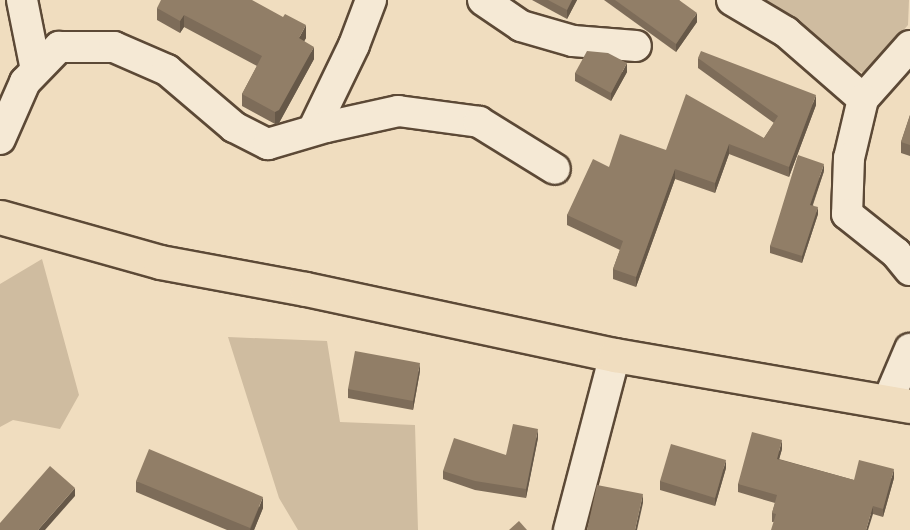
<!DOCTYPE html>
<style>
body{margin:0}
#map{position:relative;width:910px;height:530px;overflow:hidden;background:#f0ddbf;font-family:"Libre Caslon Text",serif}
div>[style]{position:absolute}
.green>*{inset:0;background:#cfbca0}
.roads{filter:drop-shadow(2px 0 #5c4936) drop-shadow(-2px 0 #5c4936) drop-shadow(0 2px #5c4936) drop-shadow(0 -2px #5c4936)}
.minor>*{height:30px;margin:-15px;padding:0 15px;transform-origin:15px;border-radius:15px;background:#f5e9d5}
.major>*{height:33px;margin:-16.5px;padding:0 16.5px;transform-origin:16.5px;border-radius:16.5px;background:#f0ddbf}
.wall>*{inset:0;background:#7d6c59}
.shaded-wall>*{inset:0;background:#665848}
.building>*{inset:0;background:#917e67}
span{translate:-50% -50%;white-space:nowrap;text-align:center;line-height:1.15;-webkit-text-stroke:4.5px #f5e9d5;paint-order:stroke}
</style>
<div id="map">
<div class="green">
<i style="clip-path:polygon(759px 0,909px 0,908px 25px,865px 74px,822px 52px)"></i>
<i style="clip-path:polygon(42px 259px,79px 395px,60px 429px,13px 420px,0 427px,0 284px)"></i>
<i style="clip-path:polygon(228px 337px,327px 341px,340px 422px,415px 425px,418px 530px,298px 530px,279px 498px)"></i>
</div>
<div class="roads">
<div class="minor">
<i style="left:22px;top:0;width:71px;rotate:78.7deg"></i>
<i style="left:483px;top:0;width:46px;rotate:34.4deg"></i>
<i style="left:521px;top:26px;width:54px;rotate:16.1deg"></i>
<i style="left:573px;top:41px;width:63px;rotate:4.5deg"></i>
<i style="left:732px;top:0;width:63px;rotate:30.7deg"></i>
<i style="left:786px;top:32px;width:102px;rotate:41deg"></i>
<i style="left:910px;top:46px;width:71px;rotate:131.6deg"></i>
<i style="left:863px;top:99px;width:61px;rotate:103.3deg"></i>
<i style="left:849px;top:158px;width:56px;rotate:92deg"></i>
<i style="left:847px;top:214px;width:63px;rotate:38.5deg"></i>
<i style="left:896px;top:253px;width:22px;rotate:51deg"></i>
<i style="left:313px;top:130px;width:94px;rotate:-64.2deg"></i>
<i style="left:354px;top:45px;width:48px;rotate:-69.3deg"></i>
<i style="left:0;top:139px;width:62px;rotate:-66.3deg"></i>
<i style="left:25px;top:82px;width:49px;rotate:-45.8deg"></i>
<i style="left:59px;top:47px;width:55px"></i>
<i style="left:114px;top:47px;width:58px;rotate:23.5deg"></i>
<i style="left:167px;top:70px;width:88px;rotate:40.4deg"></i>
<i style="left:234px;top:127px;width:38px;rotate:27deg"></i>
<i style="left:268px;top:144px;width:60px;rotate:-16.3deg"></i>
<i style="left:326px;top:127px;width:74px;rotate:-12.5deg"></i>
<i style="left:398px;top:111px;width:82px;rotate:7.7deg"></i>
<i style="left:479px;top:122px;width:89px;rotate:31.7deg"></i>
<i style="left:887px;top:403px;width:59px;rotate:-66.9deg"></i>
<i style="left:569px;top:530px;width:181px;rotate:-75.3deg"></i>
</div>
<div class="major">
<i style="left:0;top:217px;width:166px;rotate:15.7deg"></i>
<i style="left:160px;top:262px;width:148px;rotate:10.5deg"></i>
<i style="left:306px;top:289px;width:316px;rotate:12.1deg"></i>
<i style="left:615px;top:355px;width:299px;rotate:9.8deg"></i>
</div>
</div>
<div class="wall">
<i style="clip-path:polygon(532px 0,577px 0,567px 19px)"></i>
<i style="clip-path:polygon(604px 0,679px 0,697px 22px,676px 52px)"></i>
<i style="clip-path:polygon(157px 8px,306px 38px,304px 41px,314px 59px,279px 123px,275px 124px,242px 106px,242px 94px,257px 66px,184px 27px,180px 33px,157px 20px)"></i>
<i style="clip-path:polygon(698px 58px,816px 105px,789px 177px,729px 154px,715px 193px,675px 179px,636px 287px,613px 279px,613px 269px,620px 250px,567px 225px,567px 215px,609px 167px,666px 150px,764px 138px,774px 123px,698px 68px)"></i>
<i style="clip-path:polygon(627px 72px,611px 101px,575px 81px,575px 73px)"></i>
<i style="clip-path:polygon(910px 115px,910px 156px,901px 153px,901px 142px)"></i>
<i style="clip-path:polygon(824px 171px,813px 205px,818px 214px,802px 263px,770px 253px,770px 246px)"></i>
<i style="clip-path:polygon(420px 371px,413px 410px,348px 398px,348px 389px)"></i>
<i style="clip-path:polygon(538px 438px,526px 498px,475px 490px,443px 479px,443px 471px,506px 455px)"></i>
<i style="clip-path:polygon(782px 449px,779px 459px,854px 480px,894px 478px,883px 517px,873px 514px,772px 522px,772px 513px,775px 503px,738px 492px,738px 484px)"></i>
<i style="clip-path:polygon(726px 468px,715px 506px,660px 490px,660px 481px)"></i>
<i style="clip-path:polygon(136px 481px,263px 508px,254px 530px,227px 530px,136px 492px)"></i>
</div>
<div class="shaded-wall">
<i style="clip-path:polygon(572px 0,577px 0,567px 19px,567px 10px)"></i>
<i style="clip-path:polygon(697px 13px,697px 22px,676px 52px,676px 44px)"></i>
<i style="clip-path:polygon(184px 15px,184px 27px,180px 33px,180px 21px)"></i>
<i style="clip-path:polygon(306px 25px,306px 38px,299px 51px,299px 38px)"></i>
<i style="clip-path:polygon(314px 47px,314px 59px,279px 123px,275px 124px,275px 112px)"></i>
<i style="clip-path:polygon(627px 63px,627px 72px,611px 101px,611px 93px)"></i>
<i style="clip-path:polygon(816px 95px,816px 105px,789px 177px,789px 167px)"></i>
<i style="clip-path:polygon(729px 144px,729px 154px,715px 193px,715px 183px)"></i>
<i style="clip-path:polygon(824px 164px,824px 171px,810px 212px,810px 205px)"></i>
<i style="clip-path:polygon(675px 169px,675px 179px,636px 287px,636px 277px)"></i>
<i style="clip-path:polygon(818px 207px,818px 214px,802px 263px,802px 256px)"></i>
<i style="clip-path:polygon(420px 363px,420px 371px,413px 410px,413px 401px)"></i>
<i style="clip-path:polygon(538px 429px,538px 438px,526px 498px,526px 489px)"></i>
<i style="clip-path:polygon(782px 440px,782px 449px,777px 467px,777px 459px)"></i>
<i style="clip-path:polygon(726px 460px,726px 468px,715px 506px,715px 498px)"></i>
<i style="clip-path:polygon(894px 469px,894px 478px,883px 517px,883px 509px)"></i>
<i style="clip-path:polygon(75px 488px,75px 496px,45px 530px,38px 530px)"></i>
<i style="clip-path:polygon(643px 494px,643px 503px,637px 530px,635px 530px)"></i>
<i style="clip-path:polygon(263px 497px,263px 508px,254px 530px,250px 530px)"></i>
<i style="clip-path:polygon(873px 506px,873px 514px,868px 530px,866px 530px)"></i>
</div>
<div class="building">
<i style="clip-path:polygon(161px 0,252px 0,283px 17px,285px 14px,306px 25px,299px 38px,314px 47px,279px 110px,275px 112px,242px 94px,262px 56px,184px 15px,180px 21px,157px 8px)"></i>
<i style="clip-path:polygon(548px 0,572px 0,567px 10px)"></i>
<i style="clip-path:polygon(615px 0,679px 0,697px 13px,676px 44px)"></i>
<i style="clip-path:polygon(587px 51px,608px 53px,627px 63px,611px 93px,575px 73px)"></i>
<i style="clip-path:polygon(701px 51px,816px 95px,789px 167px,729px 144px,715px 183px,675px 169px,636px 277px,613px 269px,623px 241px,567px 215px,593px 159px,609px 167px,620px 134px,666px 150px,686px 94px,764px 138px,778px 116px,698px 58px)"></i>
<i style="clip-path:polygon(910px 115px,910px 145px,901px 142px)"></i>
<i style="clip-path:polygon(798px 155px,824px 164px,810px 205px,818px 207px,802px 256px,770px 246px)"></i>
<i style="clip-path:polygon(355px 351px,420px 363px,413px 401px,348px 389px)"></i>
<i style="clip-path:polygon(513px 424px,538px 429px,526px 489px,475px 481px,443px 471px,454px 438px,506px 455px)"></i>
<i style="clip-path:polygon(752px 432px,782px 440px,777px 459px,854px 480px,859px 460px,894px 469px,883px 509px,873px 506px,866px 530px,771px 530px,776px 514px,772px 513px,777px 495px,738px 484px)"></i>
<i style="clip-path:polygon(671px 444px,726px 460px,715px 498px,660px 481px)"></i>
<i style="clip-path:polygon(149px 449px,263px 497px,250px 528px,136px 481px)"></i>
<i style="clip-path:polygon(50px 466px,75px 488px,38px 530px,0 530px,0 523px)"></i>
<i style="clip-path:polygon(597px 485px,643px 494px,635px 530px,587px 530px)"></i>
<i style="clip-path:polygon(519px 521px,527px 530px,509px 530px)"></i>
</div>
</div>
